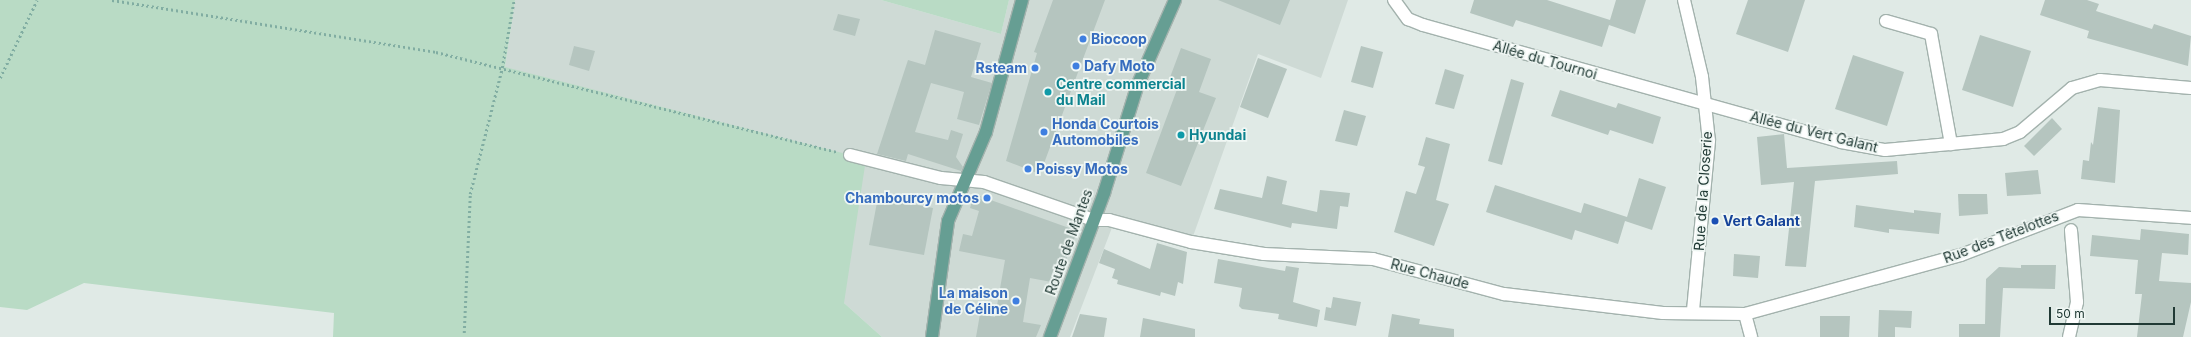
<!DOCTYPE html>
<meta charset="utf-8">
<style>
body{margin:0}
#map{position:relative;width:2191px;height:337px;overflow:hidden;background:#e0eae6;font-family:Inter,sans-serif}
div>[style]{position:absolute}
.built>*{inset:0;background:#cedad5}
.green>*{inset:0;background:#b9dbc5}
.building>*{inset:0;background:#b5c5bf}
.path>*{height:2.5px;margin-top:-1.25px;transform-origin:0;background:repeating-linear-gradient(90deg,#81ada2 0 2px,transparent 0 5px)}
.roads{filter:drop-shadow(1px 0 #a3b2ad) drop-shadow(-1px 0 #a3b2ad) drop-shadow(0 1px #a3b2ad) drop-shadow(0 -1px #a3b2ad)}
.minor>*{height:12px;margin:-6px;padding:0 6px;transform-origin:6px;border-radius:6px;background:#fff}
.major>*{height:12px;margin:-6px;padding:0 6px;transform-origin:6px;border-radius:6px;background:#669e93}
.dots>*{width:11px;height:11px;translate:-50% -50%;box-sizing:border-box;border:2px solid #f0f7f4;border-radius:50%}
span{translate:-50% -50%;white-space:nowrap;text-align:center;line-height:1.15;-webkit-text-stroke:3.5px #f0f7f4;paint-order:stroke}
.shop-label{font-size:14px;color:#366cbe;font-weight:700}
.left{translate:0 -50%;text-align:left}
.right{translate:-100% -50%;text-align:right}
.street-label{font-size:14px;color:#213a35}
.culture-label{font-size:14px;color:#0d838f;font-weight:700}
.transit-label{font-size:14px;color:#164399;font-weight:700}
.scale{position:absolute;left:2049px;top:307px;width:126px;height:18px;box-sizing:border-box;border:2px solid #213a35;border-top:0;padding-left:5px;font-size:12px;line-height:14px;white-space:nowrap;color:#213a35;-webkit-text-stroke:3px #f0f7f4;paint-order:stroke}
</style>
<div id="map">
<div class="built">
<i style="clip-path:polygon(515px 0,881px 0,1001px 34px,1009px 0,1348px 0,1321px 78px,1258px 54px,1191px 242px,1113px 225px,1070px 337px,882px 337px,844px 303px,505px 67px)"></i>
</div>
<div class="green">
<i style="clip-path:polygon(0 0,515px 0,505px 67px,866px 159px,844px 303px,882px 337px,333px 337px,334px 313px,84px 283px,27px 310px,0 307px)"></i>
<i style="clip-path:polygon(881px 0,1009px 0,1001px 34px)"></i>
</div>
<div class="building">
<i style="clip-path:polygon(1053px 0,1105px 0,1040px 174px,1006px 161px,1037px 53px,1034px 52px)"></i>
<i style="clip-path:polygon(1218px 0,1290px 0,1280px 25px)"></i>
<i style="clip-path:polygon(1474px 0,1547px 0,1610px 20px,1616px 0,1646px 0,1635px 34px,1609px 25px,1602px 47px,1516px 20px,1513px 27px,1470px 13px)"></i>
<i style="clip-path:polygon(1748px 0,1805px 0,1788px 52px,1736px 34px)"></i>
<i style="clip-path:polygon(2045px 0,2087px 0,2099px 4px,2096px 11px,2152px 29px,2154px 24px,2191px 36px,2188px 66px,2087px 38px,2089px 31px,2040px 15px)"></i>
<i style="clip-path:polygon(838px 14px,860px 19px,855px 36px,833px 30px)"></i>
<i style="clip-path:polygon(935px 30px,981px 43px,971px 77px,992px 83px,979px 125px,957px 119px,964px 92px,931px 83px,915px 132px,948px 140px,951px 130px,963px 134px,956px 157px,963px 167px,961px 171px,908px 154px,906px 161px,877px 154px,908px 60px,925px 65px)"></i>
<i style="clip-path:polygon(1980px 35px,2031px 51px,2013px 107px,1962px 90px)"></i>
<i style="clip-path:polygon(574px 46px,595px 51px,589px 71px,569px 65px)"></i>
<i style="clip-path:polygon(1361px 46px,1383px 52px,1373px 88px,1351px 82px)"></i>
<i style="clip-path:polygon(1181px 48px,1211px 59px,1199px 92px,1216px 98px,1181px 186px,1146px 173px,1179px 84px,1169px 80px)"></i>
<i style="clip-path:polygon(1853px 55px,1904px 72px,1887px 126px,1835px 109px)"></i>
<i style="clip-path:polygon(1258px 58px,1287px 69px,1268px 118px,1240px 107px)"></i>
<i style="clip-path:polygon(1445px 69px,1464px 75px,1454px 109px,1435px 104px)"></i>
<i style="clip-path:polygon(1511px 79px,1524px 83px,1502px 165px,1488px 161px)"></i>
<i style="clip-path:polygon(1560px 90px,1616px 108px,1618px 103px,1661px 117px,1653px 144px,1610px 130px,1608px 135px,1551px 116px)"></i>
<i style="clip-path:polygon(2098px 107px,2120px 110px,2115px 183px,2081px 179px,2083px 160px,2089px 161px,2091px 142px,2093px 145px)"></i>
<i style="clip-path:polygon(1344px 110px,1366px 116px,1357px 146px,1335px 141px)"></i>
<i style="clip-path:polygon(2052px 118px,2062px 129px,2034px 156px,2024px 146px)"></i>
<i style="clip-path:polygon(1784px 134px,1787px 168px,1897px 161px,1898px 174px,1815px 181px,1806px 267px,1785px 266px,1794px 182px,1761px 185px,1757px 137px)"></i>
<i style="clip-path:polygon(1426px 137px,1450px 144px,1436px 200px,1449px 204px,1434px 246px,1394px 232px,1406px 191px,1416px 194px,1425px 167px,1418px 165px)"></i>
<i style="clip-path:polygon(2038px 170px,2041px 194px,2007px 196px,2005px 173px)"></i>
<i style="clip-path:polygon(1267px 176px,1287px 181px,1282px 204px,1317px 212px,1320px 190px,1350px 193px,1348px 207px,1340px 206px,1337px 229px,1292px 223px,1291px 228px,1214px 209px,1220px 189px,1262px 198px)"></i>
<i style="clip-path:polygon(1639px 178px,1666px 187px,1652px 230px,1625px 221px,1618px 244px,1575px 230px,1572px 240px,1486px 212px,1495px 185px,1581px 213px,1584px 203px,1627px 217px)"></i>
<i style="clip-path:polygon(974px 194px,1072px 229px,1075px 237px,1057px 283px,1030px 278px,1023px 322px,1041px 325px,1036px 337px,976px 337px,980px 314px,995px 317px,1005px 260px,959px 251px,963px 234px,972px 236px,979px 211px,970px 208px)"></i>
<i style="clip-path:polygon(1958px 194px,1987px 194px,1988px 214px,1959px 216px)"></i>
<i style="clip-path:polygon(878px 197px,933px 208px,924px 255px,869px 245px)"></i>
<i style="clip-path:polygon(1856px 205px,1914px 213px,1914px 210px,1941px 213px,1939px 234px,1889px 229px,1889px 233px,1854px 227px)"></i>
<i style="clip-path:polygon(2141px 229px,2189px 234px,2188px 255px,2162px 253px,2159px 281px,2191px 283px,2191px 302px,2183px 337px,2137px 337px,2142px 294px,2135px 294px,2138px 260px,2090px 256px,2092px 235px,2140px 240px)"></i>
<i style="clip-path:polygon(1157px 243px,1187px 252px,1183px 284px,1178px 282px,1175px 296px,1161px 292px,1160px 296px,1117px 284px,1118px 280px,1112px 278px,1115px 269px,1099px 263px,1104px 249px,1150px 269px)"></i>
<i style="clip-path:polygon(1734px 254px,1760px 256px,1758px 278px,1733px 276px)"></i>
<i style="clip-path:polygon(1218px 259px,1285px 271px,1286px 266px,1299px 268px,1293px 302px,1320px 310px,1317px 327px,1278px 319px,1279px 314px,1242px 309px,1239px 306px,1242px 288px,1214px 283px)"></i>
<i style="clip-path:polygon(2021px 265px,2056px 265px,2055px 289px,2003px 288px,2000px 337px,1959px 337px,1959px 324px,1985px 324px,1986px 279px,1999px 267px,2021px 268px)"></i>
<i style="clip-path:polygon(1333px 297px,1361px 302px,1356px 326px,1324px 320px,1326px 307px,1331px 308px)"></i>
<i style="clip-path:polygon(1879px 310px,1912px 311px,1911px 328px,1895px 327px,1895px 337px,1878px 337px)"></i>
<i style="clip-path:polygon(1080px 314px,1107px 318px,1104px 337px,1072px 337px)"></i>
<i style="clip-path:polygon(1392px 314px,1420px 319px,1419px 324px,1454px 329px,1454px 337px,1388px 337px)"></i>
<i style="clip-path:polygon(1820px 316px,1850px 316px,1849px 337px,1820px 337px)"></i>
<i style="clip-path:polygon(1143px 318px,1195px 329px,1195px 337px,1140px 337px)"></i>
</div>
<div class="path">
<i style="left:112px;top:0;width:328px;rotate:9.1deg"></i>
<i style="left:436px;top:52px;width:413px;rotate:14deg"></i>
<i style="left:0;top:78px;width:86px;rotate:-64.6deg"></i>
<i style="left:464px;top:333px;width:139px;rotate:-87.5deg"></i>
<i style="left:470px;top:194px;width:130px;rotate:-75.7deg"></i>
<i style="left:502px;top:68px;width:69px;rotate:-80deg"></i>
</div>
<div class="roads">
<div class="minor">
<i style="left:1394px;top:0;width:24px;rotate:54deg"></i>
<i style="left:1408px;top:19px;width:16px;rotate:22deg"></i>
<i style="left:1423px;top:25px;width:434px;rotate:15.6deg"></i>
<i style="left:1841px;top:142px;width:45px;rotate:10.3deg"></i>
<i style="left:1885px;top:150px;width:119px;rotate:-5.3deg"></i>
<i style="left:2003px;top:139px;width:18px;rotate:-22deg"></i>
<i style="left:2020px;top:132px;width:68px;rotate:-40.2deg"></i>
<i style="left:2072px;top:88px;width:29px;rotate:-16deg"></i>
<i style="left:2100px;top:80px;width:91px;rotate:5deg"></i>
<i style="left:1684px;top:0;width:79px;rotate:76.8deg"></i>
<i style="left:1702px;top:77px;width:64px;rotate:83.8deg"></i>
<i style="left:1709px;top:141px;width:171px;rotate:95.4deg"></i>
<i style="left:1886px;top:21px;width:47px;rotate:16.1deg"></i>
<i style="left:1931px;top:34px;width:112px;rotate:79.7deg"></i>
<i style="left:850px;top:155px;width:94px;rotate:14.2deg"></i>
<i style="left:941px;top:178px;width:43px;rotate:5.3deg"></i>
<i style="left:984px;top:182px;width:116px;rotate:19.1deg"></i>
<i style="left:1094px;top:220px;width:15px"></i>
<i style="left:1109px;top:220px;width:85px;rotate:15deg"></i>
<i style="left:1191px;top:242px;width:74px;rotate:9.3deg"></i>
<i style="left:1264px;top:254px;width:109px;rotate:2.6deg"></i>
<i style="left:1373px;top:259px;width:136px;rotate:15deg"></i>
<i style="left:1504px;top:294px;width:160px;rotate:6.8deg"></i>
<i style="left:1663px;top:313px;width:82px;rotate:0.7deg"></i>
<i style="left:1745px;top:314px;width:224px;rotate:-15.3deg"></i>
<i style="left:1961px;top:255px;width:125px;rotate:-21deg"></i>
<i style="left:2078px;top:210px;width:113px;rotate:4deg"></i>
<i style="left:1745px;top:314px;width:24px;rotate:75deg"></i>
<i style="left:2069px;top:337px;width:36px;rotate:-77deg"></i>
<i style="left:2077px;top:302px;width:72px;rotate:-94.8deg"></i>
</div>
<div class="major">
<i style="left:932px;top:337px;width:117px;rotate:-82.1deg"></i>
<i style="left:948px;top:221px;width:97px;rotate:-66.9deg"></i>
<i style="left:986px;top:132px;width:137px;rotate:-74.7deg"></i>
<i style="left:1050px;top:337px;width:154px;rotate:-69.4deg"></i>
<i style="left:1104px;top:193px;width:114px;rotate:-72.7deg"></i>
<i style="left:1138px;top:84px;width:92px;rotate:-66.2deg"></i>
</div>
</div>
<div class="dots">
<i style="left:1083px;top:39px;background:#3f7fe0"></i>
<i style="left:1076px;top:66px;background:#3f7fe0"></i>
<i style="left:1035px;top:68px;background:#3f7fe0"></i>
<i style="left:1048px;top:92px;background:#0f9aa8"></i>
<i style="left:1044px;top:132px;background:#3f7fe0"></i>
<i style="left:1181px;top:135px;background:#0f9aa8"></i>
<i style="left:1028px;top:169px;background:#3f7fe0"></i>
<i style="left:987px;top:198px;background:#3f7fe0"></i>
<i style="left:1715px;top:221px;background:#1a4fb4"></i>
<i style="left:1016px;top:301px;background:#3f7fe0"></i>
</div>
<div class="shop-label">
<span class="left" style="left:1091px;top:39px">Biocoop</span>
<span class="left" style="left:1084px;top:66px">Dafy Moto</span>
<span class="right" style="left:1027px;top:68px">Rsteam</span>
<span class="left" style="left:1052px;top:132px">Honda Courtois<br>Automobiles</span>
<span class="left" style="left:1036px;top:169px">Poissy Motos</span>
<span class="right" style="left:979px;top:198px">Chambourcy motos</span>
<span class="right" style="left:1008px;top:301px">La maison<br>de Céline</span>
</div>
<div class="street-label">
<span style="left:1545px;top:60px;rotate:16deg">Allée du Tournoi</span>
<span style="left:1814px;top:132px;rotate:14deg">Allée du Vert Galant</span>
<span style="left:1703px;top:191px;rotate:-86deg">Rue de la Closerie</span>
<span style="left:2001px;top:237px;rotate:-21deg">Rue des Têtelottes</span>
<span style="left:1069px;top:242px;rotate:-70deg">Route de Mantes</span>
<span style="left:1430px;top:274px;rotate:15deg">Rue Chaude</span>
</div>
<div class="culture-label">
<span class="left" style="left:1056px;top:92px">Centre commercial<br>du Mail</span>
<span class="left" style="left:1189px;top:135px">Hyundai</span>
</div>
<div class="transit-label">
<span class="left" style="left:1723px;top:221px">Vert Galant</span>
</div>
<div class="scale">50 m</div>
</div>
